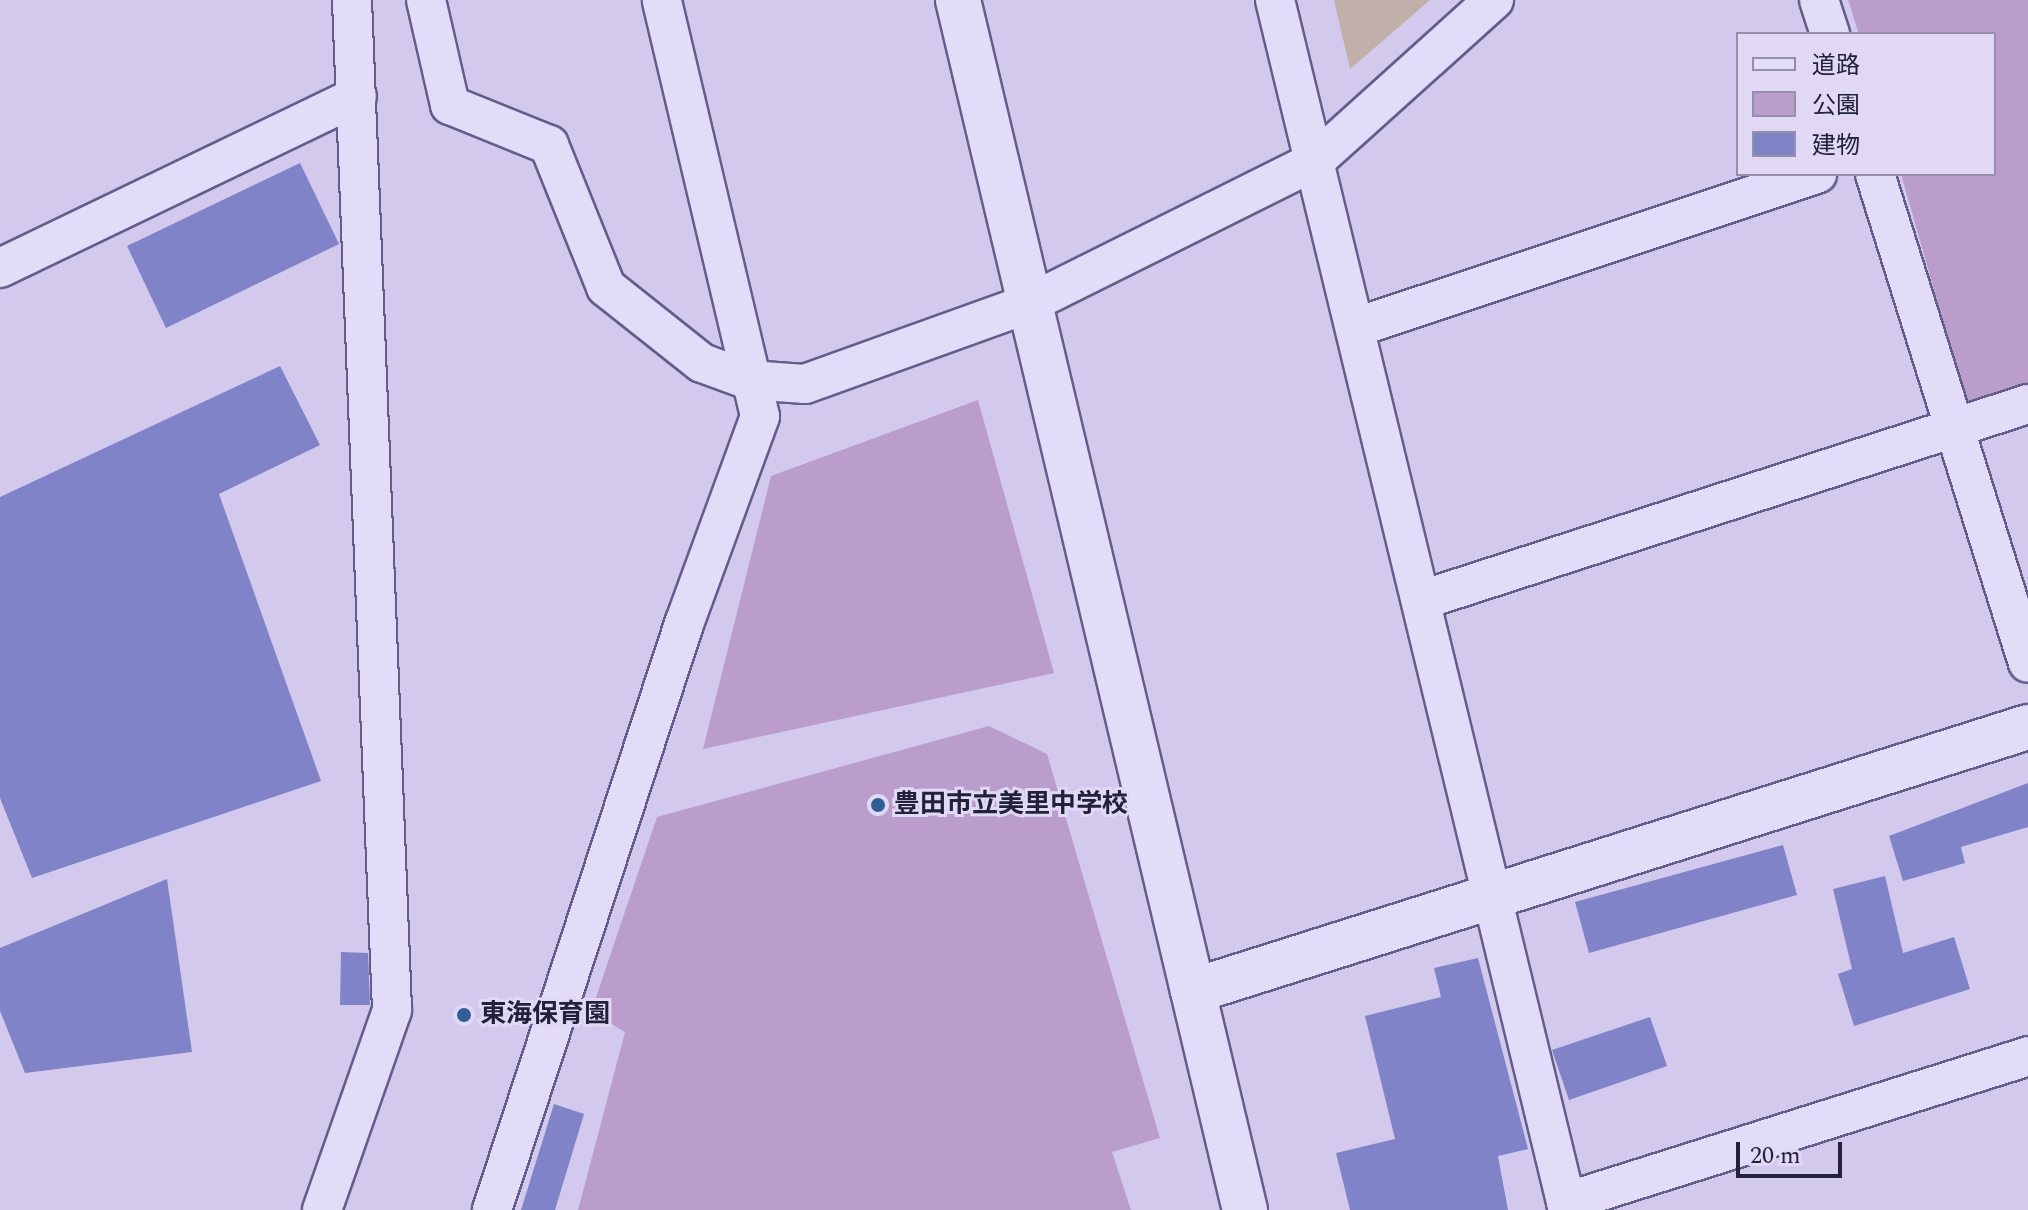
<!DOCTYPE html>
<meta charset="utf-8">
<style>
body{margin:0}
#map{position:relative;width:2028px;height:1210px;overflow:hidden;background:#d2c9ed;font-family:Spectral,"Noto Sans JP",serif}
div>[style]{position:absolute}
.green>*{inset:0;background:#bb9dcb}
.water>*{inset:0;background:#c1afa9}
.building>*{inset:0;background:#8183c9}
.roads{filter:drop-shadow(2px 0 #625e89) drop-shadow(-2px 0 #625e89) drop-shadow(0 2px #625e89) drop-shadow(0 -2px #625e89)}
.minor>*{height:38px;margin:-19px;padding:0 19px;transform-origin:19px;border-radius:19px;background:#e3dcf8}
.tertiary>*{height:44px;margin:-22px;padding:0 22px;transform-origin:22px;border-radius:22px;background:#e3dcf8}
.dots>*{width:22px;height:22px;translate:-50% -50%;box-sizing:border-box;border:4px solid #e0d8f5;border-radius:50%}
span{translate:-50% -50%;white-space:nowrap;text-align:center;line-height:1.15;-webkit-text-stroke:6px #e0d8f5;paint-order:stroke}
.poi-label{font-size:26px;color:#22213a;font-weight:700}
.left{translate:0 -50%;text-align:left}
.legend{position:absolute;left:1736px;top:32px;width:260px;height:144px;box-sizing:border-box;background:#e0d8f5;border:2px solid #948faa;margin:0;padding:10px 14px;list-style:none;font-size:24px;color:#22213a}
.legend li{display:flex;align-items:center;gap:16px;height:40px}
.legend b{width:40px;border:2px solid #948faa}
.scale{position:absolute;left:1736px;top:1142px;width:106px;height:36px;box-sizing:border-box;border:4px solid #22213a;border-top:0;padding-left:10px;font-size:24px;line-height:28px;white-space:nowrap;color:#22213a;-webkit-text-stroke:6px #e0d8f5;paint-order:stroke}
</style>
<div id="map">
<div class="green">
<i style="clip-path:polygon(1848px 0,2028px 0,2028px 386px,1975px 404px,1965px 399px,1901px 174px,1994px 174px,1994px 34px,1859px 34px)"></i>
<i style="clip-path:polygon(978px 400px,1054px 673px,703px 749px,771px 476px)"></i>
<i style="clip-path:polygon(989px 726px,1047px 754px,1160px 1138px,1112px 1152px,1131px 1210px,578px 1210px,625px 1032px,591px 1012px,657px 817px)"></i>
</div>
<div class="water">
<i style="clip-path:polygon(1334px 0,1430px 0,1350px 69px)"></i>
</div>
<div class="building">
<i style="clip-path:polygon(300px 163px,339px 244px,166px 328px,127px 246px)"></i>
<i style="clip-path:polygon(280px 366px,320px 445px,219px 494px,321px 781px,32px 878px,0 798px,0 497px)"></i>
<i style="clip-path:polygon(2028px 783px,2028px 827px,1961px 847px,1965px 863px,1903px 881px,1889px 836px)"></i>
<i style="clip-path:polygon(1783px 845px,1797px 895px,1589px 953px,1575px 902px)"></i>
<i style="clip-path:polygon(1885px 876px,1903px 953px,1954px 937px,1970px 989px,1854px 1026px,1838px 974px,1852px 969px,1833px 889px)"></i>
<i style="clip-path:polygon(167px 879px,192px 1052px,25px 1073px,0 1011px,0 948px)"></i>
<i style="clip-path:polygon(341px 952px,368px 953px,370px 1005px,340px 1005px)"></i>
<i style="clip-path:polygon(1478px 958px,1528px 1149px,1498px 1156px,1508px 1210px,1350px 1210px,1336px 1153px,1395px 1139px,1365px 1016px,1441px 997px,1434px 968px)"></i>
<i style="clip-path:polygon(1650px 1017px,1667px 1066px,1569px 1100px,1552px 1050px)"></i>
<i style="clip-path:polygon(554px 1104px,584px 1114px,555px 1210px,521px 1210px)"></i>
</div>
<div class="roads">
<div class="minor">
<i style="left:426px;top:0;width:108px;rotate:77.1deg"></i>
<i style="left:450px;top:105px;width:107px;rotate:22deg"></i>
<i style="left:549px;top:145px;width:153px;rotate:68.1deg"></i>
<i style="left:606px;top:287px;width:122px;rotate:38.4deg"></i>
<i style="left:702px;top:363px;width:50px;rotate:19.9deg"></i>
<i style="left:749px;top:380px;width:56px;rotate:4.1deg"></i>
<i style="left:805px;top:384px;width:239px;rotate:-19.8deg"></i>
<i style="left:1030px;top:303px;width:318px;rotate:-26.5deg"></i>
<i style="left:1315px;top:161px;width:241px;rotate:-42deg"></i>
<i style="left:1275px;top:0;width:1245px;rotate:76.39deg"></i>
<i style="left:1819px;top:0;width:36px;rotate:72deg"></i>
<i style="left:1875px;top:174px;width:512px;rotate:72.63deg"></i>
<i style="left:0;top:268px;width:396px;rotate:-25.7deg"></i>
<i style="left:1357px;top:327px;width:485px;rotate:-18.4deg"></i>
<i style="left:1425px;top:599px;width:634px;rotate:-17.92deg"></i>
<i style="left:1566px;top:1202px;width:485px;rotate:-17.5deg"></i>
<i style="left:322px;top:1210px;width:212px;rotate:-70.7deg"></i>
<i style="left:392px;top:1010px;width:1011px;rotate:-92.27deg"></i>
<i style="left:492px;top:1210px;width:617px;rotate:-71.86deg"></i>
<i style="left:684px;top:624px;width:221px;rotate:-69.9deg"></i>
<i style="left:760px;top:416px;width:427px;rotate:-103.3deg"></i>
</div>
<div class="tertiary">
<i style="left:958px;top:0;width:1244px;rotate:76.66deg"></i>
<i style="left:1193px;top:991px;width:876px;rotate:-17.55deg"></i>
</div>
</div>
<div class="dots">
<i style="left:878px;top:805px;background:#315f95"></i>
<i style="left:464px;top:1015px;background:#315f95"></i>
</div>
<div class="poi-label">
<span class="left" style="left:894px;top:805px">豊田市立美里中学校</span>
<span class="left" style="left:480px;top:1015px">東海保育園</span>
</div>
<ul class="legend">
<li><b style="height:10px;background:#e3dcf8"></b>道路</li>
<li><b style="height:22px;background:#bb9dcb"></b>公園</li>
<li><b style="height:22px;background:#8183c9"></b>建物</li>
</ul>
<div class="scale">20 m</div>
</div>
